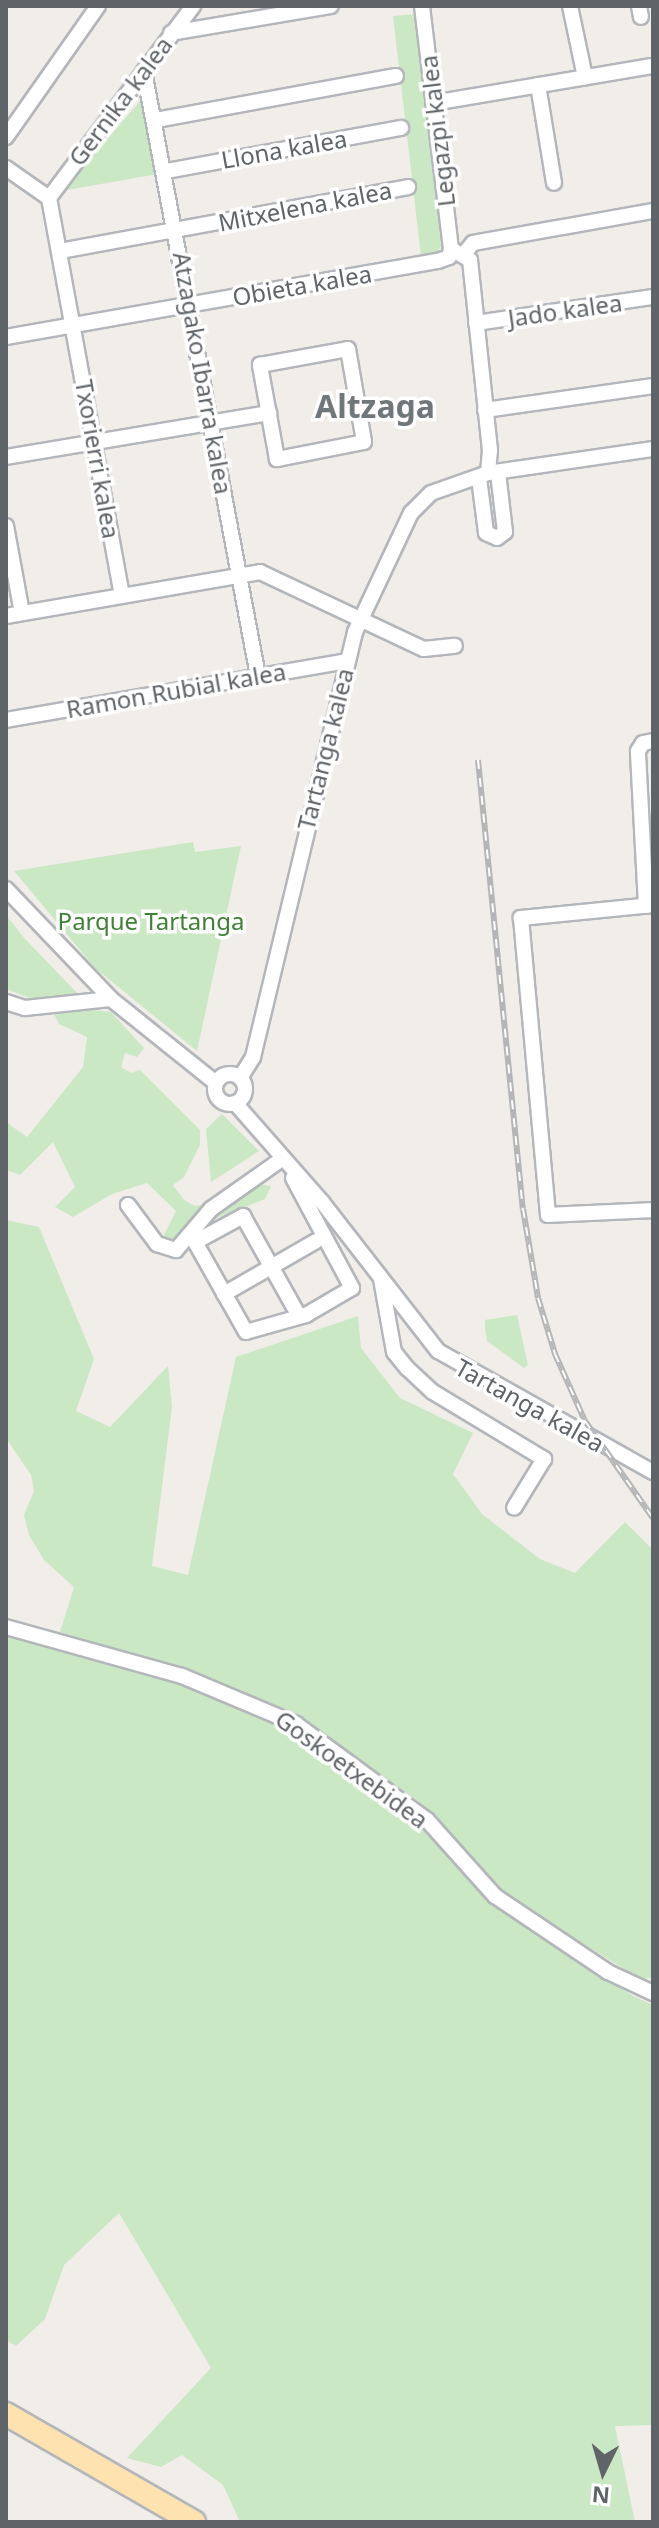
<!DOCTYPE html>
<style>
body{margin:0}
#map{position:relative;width:659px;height:2528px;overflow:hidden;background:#f1ede8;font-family:"Noto Sans",sans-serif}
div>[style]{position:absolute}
.green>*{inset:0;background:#cbe8c5}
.roads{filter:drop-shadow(2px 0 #b3b6ba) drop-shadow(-2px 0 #b3b6ba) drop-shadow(0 2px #b3b6ba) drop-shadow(0 -2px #b3b6ba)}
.street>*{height:14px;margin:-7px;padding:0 7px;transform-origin:7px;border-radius:7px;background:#fff}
.street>.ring{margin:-7px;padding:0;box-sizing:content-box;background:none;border:14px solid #fff;border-radius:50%}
.primary>*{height:22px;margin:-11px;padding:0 11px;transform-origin:11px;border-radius:11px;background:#fee3b0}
.rail>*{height:6px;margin-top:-3px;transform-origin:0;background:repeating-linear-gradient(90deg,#fff 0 9px,#b4b5b6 0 18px);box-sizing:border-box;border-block:2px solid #b4b5b6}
span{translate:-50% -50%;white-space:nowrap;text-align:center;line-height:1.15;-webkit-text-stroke:7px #fff;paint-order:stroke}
.street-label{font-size:24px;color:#5f6468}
.park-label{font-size:24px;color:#3f8135}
.district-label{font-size:32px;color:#70777a;font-weight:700}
.frame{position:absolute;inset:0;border:8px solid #5f6468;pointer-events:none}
.north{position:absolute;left:563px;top:2432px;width:80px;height:80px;-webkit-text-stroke:6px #fff;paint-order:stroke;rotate:185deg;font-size:22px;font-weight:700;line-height:32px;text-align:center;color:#5f6468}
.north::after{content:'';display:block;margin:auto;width:28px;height:36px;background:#5f6468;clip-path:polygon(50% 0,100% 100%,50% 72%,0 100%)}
</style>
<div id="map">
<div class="green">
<i style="clip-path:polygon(416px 14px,441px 246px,437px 253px,421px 256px,393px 16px)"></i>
<i style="clip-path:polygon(143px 98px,158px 174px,61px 191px)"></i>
<i style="clip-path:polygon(193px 842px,195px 852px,241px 846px,197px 1051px,95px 968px,14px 871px)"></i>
<i style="clip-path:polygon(6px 915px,25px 939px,80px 996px,35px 1000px,6px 989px)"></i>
<i style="clip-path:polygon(92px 1010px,111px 1012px,144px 1048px,137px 1057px,125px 1053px,121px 1067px,131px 1073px,140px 1070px,200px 1130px,200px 1145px,184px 1177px,173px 1185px,184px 1200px,195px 1206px,235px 1198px,259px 1184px,271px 1186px,265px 1199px,180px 1232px,171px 1241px,163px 1237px,176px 1211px,147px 1183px,112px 1194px,73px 1217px,55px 1207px,75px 1187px,53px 1142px,20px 1175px,6px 1170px,6px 1122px,27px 1137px,83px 1067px,87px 1037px,59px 1024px,54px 1014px)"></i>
<i style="clip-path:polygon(222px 1114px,259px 1151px,211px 1182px,206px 1129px)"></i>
<i style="clip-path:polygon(6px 1220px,39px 1227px,94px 1359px,76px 1411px,110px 1427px,168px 1366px,172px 1407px,152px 1566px,188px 1575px,236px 1357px,358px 1316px,361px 1348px,400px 1398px,473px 1433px,453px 1474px,482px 1514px,540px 1559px,575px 1573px,625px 1522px,653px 1550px,653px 1977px,642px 1980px,522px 1906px,486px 1876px,417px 1800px,284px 1709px,192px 1673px,60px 1632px,74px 1587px,44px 1560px,29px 1535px,24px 1515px,34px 1491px,31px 1475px,6px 1438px)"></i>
<i style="clip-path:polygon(517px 1315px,528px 1365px,524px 1368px,487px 1341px,485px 1327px,485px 1320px)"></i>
<i style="clip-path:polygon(6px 1635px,182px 1681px,264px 1715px,424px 1821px,486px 1895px,633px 1996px,653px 2005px,653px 2425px,615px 2426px,635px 2522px,240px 2522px,223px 2485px,182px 2455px,161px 2467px,127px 2458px,211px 2368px,119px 2213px,64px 2265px,45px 2319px,16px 2346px,6px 2340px)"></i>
</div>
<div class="roads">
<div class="street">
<i style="left:422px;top:6px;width:245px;rotate:83.2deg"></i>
<i style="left:451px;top:249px;width:22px;rotate:30deg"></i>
<i style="left:470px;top:260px;width:191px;rotate:84deg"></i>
<i style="left:490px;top:450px;width:23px;rotate:95deg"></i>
<i style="left:570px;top:6px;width:73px;rotate:78.1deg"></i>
<i style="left:639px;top:6px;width:11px;rotate:80deg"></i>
<i style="left:171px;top:33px;width:162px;rotate:-9.6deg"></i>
<i style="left:144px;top:71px;width:616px;rotate:79.33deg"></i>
<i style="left:538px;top:85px;width:99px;rotate:80.7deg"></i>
<i style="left:433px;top:103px;width:222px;rotate:-9.6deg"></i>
<i style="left:156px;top:120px;width:244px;rotate:-10.4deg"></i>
<i style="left:6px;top:137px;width:160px;rotate:-54.9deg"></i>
<i style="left:6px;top:168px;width:52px;rotate:34.9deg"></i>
<i style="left:49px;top:198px;width:403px;rotate:79.6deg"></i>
<i style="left:166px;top:171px;width:239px;rotate:-10.4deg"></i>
<i style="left:49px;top:198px;width:240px;rotate:-53.1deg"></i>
<i style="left:60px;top:251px;width:354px;rotate:-10.4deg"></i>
<i style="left:464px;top:254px;width:14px;rotate:-51deg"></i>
<i style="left:473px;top:243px;width:183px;rotate:-10.1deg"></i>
<i style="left:476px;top:323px;width:179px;rotate:-8.4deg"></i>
<i style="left:6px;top:337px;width:439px;rotate:-10deg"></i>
<i style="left:438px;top:261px;width:12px;rotate:-20deg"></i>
<i style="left:449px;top:257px;width:8px;rotate:-76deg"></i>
<i style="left:348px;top:349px;width:94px;rotate:80.2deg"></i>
<i style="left:364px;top:442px;width:89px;rotate:168.9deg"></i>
<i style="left:277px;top:459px;width:96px;rotate:-100.3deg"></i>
<i style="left:260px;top:365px;width:89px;rotate:-10.3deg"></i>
<i style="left:485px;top:410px;width:170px;rotate:-8.1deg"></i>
<i style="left:6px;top:457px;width:267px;rotate:-9.5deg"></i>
<i style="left:479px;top:478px;width:55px;rotate:82.7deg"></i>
<i style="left:486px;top:533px;width:12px;rotate:24deg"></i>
<i style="left:497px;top:538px;width:10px;rotate:-37deg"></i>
<i style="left:505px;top:532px;width:60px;rotate:-96.7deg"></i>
<i style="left:6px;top:526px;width:88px;rotate:79.6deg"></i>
<i style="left:6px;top:616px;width:258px;rotate:-9.8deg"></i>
<i style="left:260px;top:572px;width:181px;rotate:25.2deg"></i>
<i style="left:424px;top:649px;width:31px;rotate:-6deg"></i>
<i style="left:6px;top:720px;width:346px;rotate:-9.8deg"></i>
<i style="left:6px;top:889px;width:152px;rotate:46.3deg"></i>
<i style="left:111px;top:999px;width:134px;rotate:38.7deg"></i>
<i style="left:653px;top:905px;width:133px;rotate:174.4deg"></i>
<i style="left:521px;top:918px;width:298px;rotate:84.8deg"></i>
<i style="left:548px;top:1215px;width:105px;rotate:-2.7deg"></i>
<i style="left:646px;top:906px;width:155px;rotate:-93deg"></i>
<i style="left:638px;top:751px;width:9px;rotate:-58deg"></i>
<i style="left:643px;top:743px;width:10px;rotate:-11deg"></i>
<i style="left:6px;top:1002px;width:20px;rotate:18deg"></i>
<i style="left:25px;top:1008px;width:86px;rotate:-6deg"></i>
<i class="ring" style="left:215px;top:1074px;width:16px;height:16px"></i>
<i style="left:240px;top:1078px;width:25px;rotate:-58deg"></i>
<i style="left:253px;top:1057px;width:437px;rotate:-76.5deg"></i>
<i style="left:355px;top:632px;width:132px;rotate:-64.8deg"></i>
<i style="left:411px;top:513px;width:28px;rotate:-45deg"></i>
<i style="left:431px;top:493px;width:60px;rotate:-19.3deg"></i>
<i style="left:488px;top:473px;width:167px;rotate:-8.3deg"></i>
<i style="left:235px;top:1103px;width:132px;rotate:48.7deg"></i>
<i style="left:322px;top:1202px;width:189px;rotate:52.1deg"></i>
<i style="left:438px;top:1351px;width:247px;rotate:29.4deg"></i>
<i style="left:293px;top:1178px;width:125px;rotate:61.8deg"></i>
<i style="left:352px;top:1288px;width:53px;rotate:149.6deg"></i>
<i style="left:306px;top:1315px;width:62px;rotate:164.2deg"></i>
<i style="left:246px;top:1332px;width:103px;rotate:-119.5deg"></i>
<i style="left:195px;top:1242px;width:55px;rotate:-28.4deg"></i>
<i style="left:243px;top:1216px;width:115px;rotate:60.8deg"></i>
<i style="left:128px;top:1205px;width:49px;rotate:53.4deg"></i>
<i style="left:157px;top:1244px;width:20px;rotate:18deg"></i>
<i style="left:176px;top:1250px;width:54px;rotate:-49.5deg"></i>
<i style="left:211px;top:1209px;width:87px;rotate:-35.2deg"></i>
<i style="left:381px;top:1279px;width:74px;rotate:79.9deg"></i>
<i style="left:394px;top:1352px;width:21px;rotate:51deg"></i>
<i style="left:407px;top:1368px;width:35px;rotate:43deg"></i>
<i style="left:433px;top:1392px;width:130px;rotate:31.1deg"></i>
<i style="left:544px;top:1459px;width:57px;rotate:121.5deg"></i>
<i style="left:224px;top:1294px;width:106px;rotate:-29.9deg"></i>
<i style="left:6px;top:1627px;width:183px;rotate:15.6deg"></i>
<i style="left:182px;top:1676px;width:124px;rotate:22.8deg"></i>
<i style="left:296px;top:1724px;width:162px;rotate:36.2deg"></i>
<i style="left:427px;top:1820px;width:102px;rotate:48.2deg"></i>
<i style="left:495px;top:1896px;width:136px;rotate:33.9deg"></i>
<i style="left:608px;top:1972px;width:50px;rotate:25deg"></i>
</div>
<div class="primary">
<i style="left:6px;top:2414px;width:217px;rotate:29.9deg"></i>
</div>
</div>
<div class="rail">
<i style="left:478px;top:760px;width:451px;rotate:84.3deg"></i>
<i style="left:523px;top:1209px;width:90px;rotate:80.4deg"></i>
<i style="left:538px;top:1298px;width:59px;rotate:73.1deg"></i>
<i style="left:555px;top:1354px;width:73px;rotate:65.9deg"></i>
<i style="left:585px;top:1421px;width:118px;rotate:55deg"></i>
</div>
<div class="street-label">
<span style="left:120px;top:101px;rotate:-53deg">Gernika kalea</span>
<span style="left:437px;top:131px;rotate:-97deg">Legazpi kalea</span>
<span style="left:284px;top:149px;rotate:-10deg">Llona kalea</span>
<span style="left:305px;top:206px;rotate:-11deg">Mitxelena kalea</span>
<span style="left:302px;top:285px;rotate:-10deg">Obieta kalea</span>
<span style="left:565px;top:310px;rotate:-8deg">Jado kalea</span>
<span style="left:203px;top:373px;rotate:80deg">Atzagako Ibarra kalea</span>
<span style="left:98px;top:459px;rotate:80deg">Txorierri kalea</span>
<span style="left:176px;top:690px;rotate:-10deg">Ramon Rubial kalea</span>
<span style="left:325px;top:749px;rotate:-76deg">Tartanga kalea</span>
<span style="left:530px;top:1405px;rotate:29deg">Tartanga kalea</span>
<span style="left:352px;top:1769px;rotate:36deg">Goskoetxebidea</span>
</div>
<div class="park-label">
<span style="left:151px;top:921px">Parque Tartanga</span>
</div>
<div class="district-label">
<span style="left:375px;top:406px">Altzaga</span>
</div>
<div class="frame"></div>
<div class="north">N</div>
</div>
